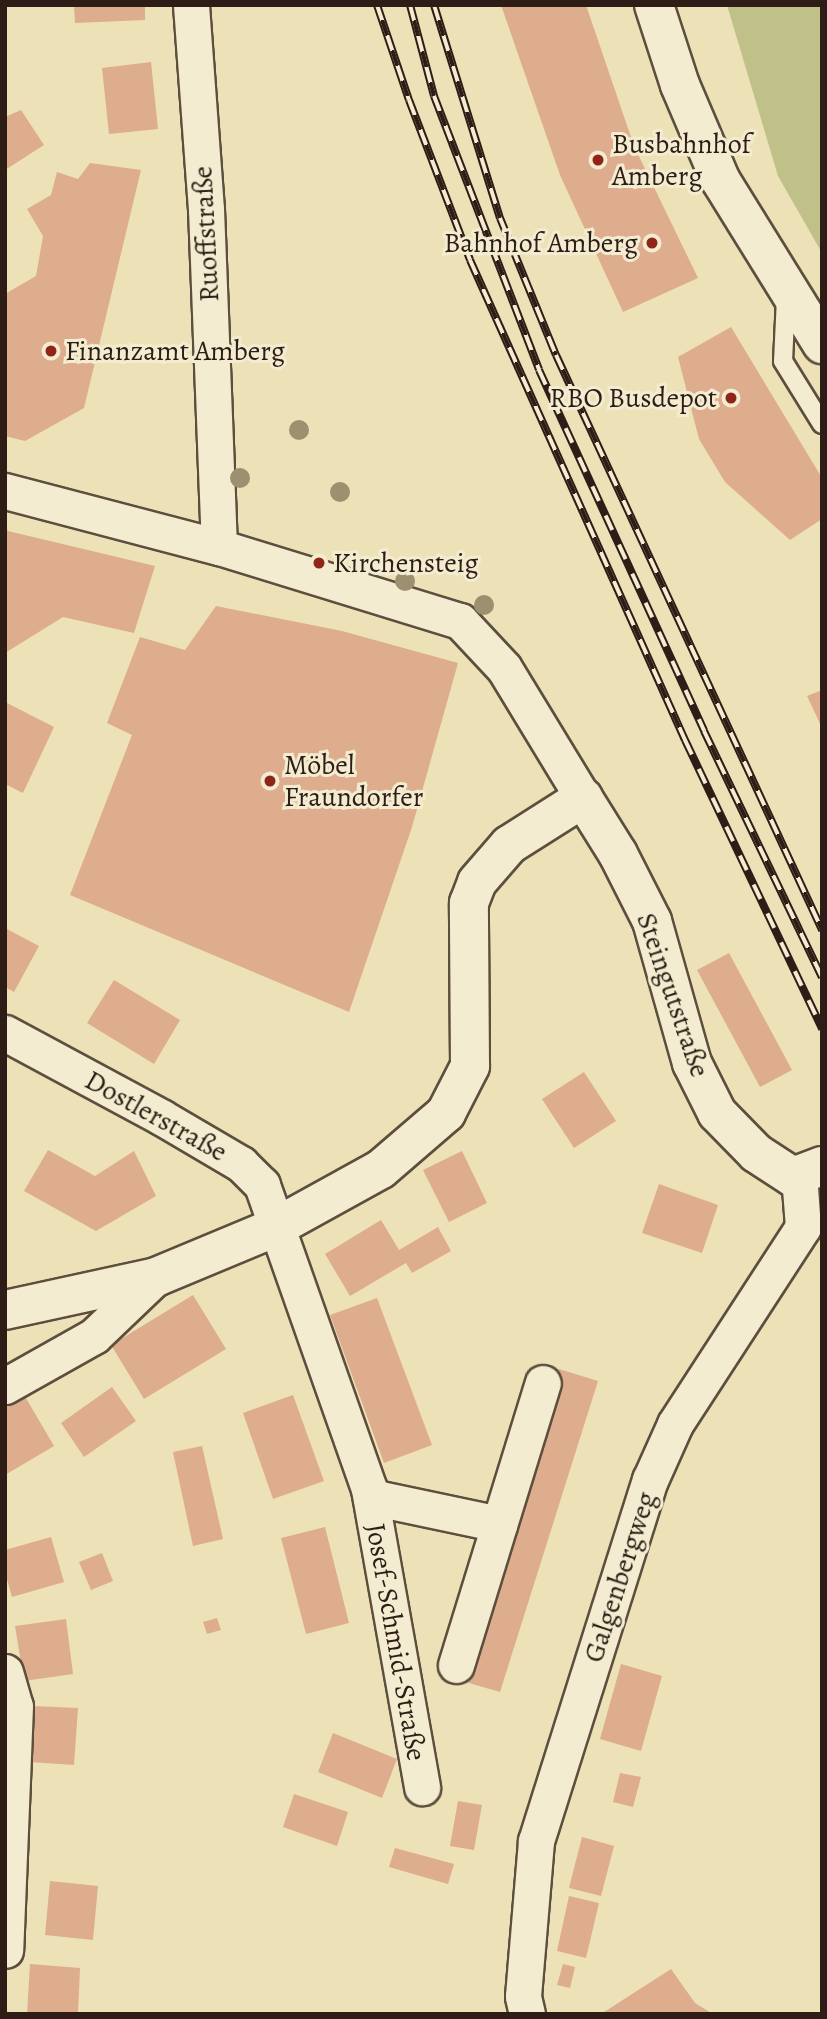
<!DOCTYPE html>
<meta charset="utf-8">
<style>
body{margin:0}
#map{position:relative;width:827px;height:2019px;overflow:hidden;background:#ede1b7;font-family:Alegreya,serif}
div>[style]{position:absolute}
.green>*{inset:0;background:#c0c089}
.building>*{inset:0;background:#dead8e}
.roads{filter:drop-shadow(2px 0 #5d4e3e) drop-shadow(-2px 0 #5d4e3e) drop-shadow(0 2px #5d4e3e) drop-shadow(0 -2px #5d4e3e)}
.service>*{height:18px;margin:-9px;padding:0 9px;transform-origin:9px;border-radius:9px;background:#f3ecd0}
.minor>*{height:35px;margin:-17.5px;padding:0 17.5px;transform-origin:17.5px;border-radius:17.5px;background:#f3ecd0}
.tertiary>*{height:38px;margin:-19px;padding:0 19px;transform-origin:19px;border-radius:19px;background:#f3ecd0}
.secondary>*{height:38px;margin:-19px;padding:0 19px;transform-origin:19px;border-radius:19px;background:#f3ecd0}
.rail>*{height:8px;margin-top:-4px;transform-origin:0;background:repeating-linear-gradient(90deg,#f3ecd0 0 16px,#2d1d16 0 32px);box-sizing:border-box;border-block:2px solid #2d1d16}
.trees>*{width:20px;height:20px;margin:-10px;border-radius:50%;background:#9c9071}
.dots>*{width:19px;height:19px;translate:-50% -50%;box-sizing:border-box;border:4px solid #f3ecd0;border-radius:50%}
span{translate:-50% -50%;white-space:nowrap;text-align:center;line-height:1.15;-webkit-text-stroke:6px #f3ecd0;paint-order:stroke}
.poi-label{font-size:28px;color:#2d1d16}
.left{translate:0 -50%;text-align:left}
.right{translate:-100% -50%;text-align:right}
.street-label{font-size:28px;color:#2d1d16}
.frame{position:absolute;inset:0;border:7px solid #2d1d16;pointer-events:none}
</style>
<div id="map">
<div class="green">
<i style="clip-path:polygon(727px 5px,822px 5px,822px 253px,778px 176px)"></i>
</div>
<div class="building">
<i style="clip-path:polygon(74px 5px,145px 5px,145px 20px,75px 23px)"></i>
<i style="clip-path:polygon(501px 5px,586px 5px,634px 146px,698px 278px,623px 312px,560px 175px)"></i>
<i style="clip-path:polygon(151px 62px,158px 129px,109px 134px,102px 68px)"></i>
<i style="clip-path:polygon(21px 110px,44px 145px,5px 170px,5px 117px)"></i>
<i style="clip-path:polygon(90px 163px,141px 170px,84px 408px,25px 441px,5px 436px,5px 294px,36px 276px,43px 236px,27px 209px,51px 195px,57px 172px,78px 179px)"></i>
<i style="clip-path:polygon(731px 327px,822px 478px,822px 519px,790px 540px,725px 482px,699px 439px,678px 357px)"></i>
<i style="clip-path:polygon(5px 526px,8px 531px,155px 566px,134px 633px,63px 617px,5px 653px)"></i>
<i style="clip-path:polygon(216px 606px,342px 631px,458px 663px,412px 827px,349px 1012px,70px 895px,132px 735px,107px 723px,140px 637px,185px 650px)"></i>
<i style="clip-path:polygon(822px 690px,822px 728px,807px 696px)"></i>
<i style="clip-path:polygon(5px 702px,54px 727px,23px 793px,5px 784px)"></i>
<i style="clip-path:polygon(5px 928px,39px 946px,14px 992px,5px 987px)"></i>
<i style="clip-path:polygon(729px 953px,792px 1070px,760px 1087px,697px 970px)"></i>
<i style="clip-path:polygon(114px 980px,180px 1020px,154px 1064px,87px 1023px)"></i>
<i style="clip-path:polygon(584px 1072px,616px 1121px,574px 1148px,542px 1099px)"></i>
<i style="clip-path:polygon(48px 1150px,95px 1176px,134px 1151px,156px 1196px,96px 1231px,24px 1191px)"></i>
<i style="clip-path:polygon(462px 1151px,487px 1203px,449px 1222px,423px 1170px)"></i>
<i style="clip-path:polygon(659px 1184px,718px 1205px,702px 1253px,642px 1233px)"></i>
<i style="clip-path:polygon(381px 1220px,399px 1250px,438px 1227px,451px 1251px,412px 1273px,406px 1263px,350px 1296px,325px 1254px)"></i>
<i style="clip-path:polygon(193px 1295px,226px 1349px,144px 1399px,111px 1345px)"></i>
<i style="clip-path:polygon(377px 1298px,432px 1445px,384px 1463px,330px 1315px)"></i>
<i style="clip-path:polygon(559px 1369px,598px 1381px,500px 1692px,462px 1681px)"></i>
<i style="clip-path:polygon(112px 1387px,136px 1421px,84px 1457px,61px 1423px)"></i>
<i style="clip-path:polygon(23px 1393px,54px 1446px,5px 1475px,5px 1404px)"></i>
<i style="clip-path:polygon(293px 1395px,324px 1481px,273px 1499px,243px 1413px)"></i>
<i style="clip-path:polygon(202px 1446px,223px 1539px,193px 1546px,173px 1452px)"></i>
<i style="clip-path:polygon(325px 1527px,349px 1623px,306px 1634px,281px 1538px)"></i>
<i style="clip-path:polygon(51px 1537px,64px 1582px,12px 1597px,5px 1572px,5px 1550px)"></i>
<i style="clip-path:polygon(102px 1553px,113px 1581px,91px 1590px,79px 1562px)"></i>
<i style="clip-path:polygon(217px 1618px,221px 1630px,207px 1634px,203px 1622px)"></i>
<i style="clip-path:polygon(66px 1619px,73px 1674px,24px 1681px,15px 1626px)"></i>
<i style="clip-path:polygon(621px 1664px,662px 1676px,641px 1751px,600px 1739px)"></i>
<i style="clip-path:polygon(33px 1706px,78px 1708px,74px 1765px,30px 1762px)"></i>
<i style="clip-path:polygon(333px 1733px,397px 1759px,382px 1798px,318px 1772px)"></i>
<i style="clip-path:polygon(620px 1773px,641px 1777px,633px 1807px,613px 1802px)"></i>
<i style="clip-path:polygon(294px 1794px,348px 1812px,337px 1846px,283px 1827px)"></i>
<i style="clip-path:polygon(458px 1801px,482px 1805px,474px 1850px,450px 1846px)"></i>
<i style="clip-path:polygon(582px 1837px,614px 1846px,601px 1896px,569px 1888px)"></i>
<i style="clip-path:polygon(395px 1848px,454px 1864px,448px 1884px,389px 1867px)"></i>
<i style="clip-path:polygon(50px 1881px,98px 1886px,93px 1940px,45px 1935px)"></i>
<i style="clip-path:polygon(569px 1896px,599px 1903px,586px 1958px,557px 1951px)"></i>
<i style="clip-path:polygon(30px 1964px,80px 1968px,78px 2014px,27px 2014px)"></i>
<i style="clip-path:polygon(563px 1964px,575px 1967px,570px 1988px,557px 1985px)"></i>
<i style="clip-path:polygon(671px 1969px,695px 2003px,713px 2014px,601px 2014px)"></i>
</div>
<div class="roads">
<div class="service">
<i style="left:786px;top:298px;width:63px;rotate:92.7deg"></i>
<i style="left:783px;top:361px;width:74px;rotate:58.2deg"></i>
</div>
<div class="minor">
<i style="left:191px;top:5px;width:205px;rotate:85.8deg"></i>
<i style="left:206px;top:209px;width:338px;rotate:87.8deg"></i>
<i style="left:5px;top:491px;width:221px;rotate:14.7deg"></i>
<i style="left:219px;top:547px;width:252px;rotate:17.1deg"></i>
<i style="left:460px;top:621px;width:64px;rotate:46.9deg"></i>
<i style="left:504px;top:668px;width:152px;rotate:58.7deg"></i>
<i style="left:5px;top:1033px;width:177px;rotate:28.3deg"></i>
<i style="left:161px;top:1117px;width:93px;rotate:30.4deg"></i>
<i style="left:241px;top:1164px;width:30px;rotate:45deg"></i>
<i style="left:262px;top:1185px;width:322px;rotate:70.6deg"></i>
<i style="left:369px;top:1489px;width:303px;rotate:79.9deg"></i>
<i style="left:5px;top:1386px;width:102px;rotate:-29.3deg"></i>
<i style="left:94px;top:1336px;width:86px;rotate:-43.6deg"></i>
<i style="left:371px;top:1497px;width:131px;rotate:11.9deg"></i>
<i style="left:456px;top:1665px;width:295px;rotate:-72.9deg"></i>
<i style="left:5px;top:1672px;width:35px;rotate:74deg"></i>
<i style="left:15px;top:1706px;width:244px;rotate:92.3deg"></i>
<i style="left:527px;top:2014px;width:18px;rotate:-103deg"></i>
<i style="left:523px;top:1996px;width:156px;rotate:-85.2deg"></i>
<i style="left:536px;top:1841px;width:379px;rotate:-72.5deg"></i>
<i style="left:650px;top:1480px;width:61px;rotate:-65.9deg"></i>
<i style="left:675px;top:1424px;width:235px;rotate:-57deg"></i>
<i style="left:803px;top:1227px;width:52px;rotate:-94.4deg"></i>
</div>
<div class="tertiary">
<i style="left:5px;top:1310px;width:155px;rotate:-12.3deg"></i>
<i style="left:156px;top:1277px;width:130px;rotate:-22.6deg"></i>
<i style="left:276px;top:1227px;width:120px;rotate:-28.9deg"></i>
<i style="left:381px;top:1169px;width:86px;rotate:-40.7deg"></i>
<i style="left:446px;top:1113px;width:53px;rotate:-62.9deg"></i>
<i style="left:470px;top:1066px;width:163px;rotate:-90.4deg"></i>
<i style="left:469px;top:903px;width:22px;rotate:-69deg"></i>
<i style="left:477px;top:882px;width:49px;rotate:-49.1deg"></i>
<i style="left:509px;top:845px;width:88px;rotate:-32.4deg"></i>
<i style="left:583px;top:798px;width:66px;rotate:58deg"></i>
<i style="left:618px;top:854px;width:75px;rotate:63.1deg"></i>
<i style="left:652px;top:921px;width:148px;rotate:74.3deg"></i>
<i style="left:692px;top:1063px;width:56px;rotate:63.4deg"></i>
<i style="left:717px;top:1113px;width:56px;rotate:45.7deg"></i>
<i style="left:756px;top:1153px;width:44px;rotate:33deg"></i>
<i style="left:793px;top:1177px;width:31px;rotate:-21deg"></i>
</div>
<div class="secondary">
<i style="left:654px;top:5px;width:84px;rotate:72deg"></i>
<i style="left:680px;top:85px;width:104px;rotate:66.9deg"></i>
<i style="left:721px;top:181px;width:192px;rotate:58.2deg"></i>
</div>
</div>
<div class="rail">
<i style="left:377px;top:5px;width:100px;rotate:71.4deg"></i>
<i style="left:409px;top:100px;width:171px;rotate:69.1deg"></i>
<i style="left:470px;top:260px;width:526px;rotate:65.87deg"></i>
<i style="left:685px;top:740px;width:320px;rotate:64.6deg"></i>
<i style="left:410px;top:5px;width:94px;rotate:75.2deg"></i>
<i style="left:434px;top:96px;width:293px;rotate:69deg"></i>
<i style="left:539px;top:370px;width:397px;rotate:65.4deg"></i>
<i style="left:704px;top:731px;width:273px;rotate:64.4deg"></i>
<i style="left:434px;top:5px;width:223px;rotate:72.8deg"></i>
<i style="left:500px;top:218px;width:148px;rotate:67.8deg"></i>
<i style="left:556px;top:355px;width:634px;rotate:65.17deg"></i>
</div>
<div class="trees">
<i style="left:299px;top:430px"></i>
<i style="left:240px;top:478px"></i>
<i style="left:340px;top:492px"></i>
<i style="left:405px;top:581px"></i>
<i style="left:484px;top:605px"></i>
</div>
<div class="dots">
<i style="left:598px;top:160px;background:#8f2418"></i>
<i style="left:652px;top:243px;background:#8f2418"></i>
<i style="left:51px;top:351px;background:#8f2418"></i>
<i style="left:731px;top:398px;background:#8f2418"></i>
<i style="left:319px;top:563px;background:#8f2418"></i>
<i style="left:270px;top:781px;background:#8f2418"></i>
</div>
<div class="poi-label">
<span class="left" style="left:612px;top:160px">Busbahnhof<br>Amberg</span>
<span class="right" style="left:638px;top:243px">Bahnhof Amberg</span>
<span class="left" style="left:65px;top:351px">Finanzamt Amberg</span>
<span class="right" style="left:717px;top:398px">RBO Busdepot</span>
<span class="left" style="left:333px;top:563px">Kirchensteig</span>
<span class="left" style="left:284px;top:781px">Möbel<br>Fraundorfer</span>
</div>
<div class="street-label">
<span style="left:206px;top:234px;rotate:-93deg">Ruoffstraße</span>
<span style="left:673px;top:995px;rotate:71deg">Steingutstraße</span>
<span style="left:156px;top:1116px;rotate:29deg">Dostlerstraße</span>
<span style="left:620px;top:1577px;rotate:-72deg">Galgenbergweg</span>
<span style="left:396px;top:1642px;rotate:80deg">Josef-Schmid-Straße</span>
</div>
<div class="frame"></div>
</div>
